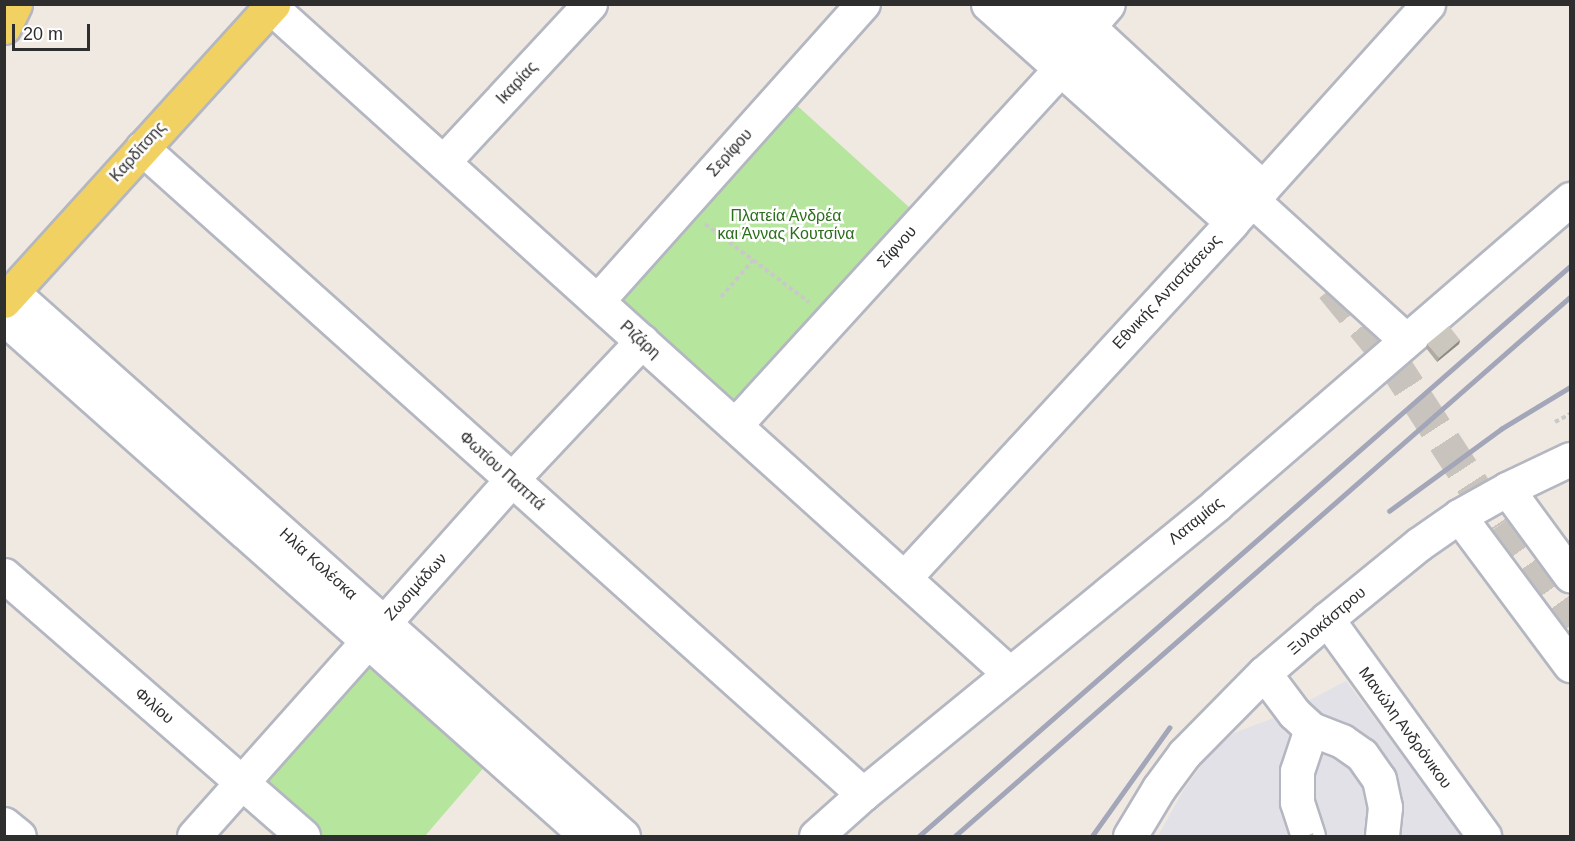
<!DOCTYPE html>
<meta charset="utf-8">
<style>
body{margin:0}
#map{position:relative;width:1575px;height:841px;overflow:hidden;background:#efe9e1;font-family:Helvetica,sans-serif}
div>[style]{position:absolute}
.industrial>*{inset:0;background:#e3e1e8}
.green>*{inset:0;background:#b6e59e}
.minor-tunnel>*{height:33px;margin-top:-16.5px;transform-origin:0;background:repeating-linear-gradient(90deg,#c8c4bd 0 33px,transparent 0 49px)}
.path>*{height:4px;margin-top:-2px;transform-origin:0;background:repeating-linear-gradient(90deg,#c9c9c9 0 4.5px,transparent 0 7.5px)}
.roads{filter:drop-shadow(2px 0 #b4b7c1) drop-shadow(-2px 0 #b4b7c1) drop-shadow(0 2px #b4b7c1) drop-shadow(0 -2px #b4b7c1)}
.minor>*{height:33px;margin:-16.5px;padding:0 16.5px;transform-origin:16.5px;border-radius:16.5px;background:#fff}
.major>*{height:33px;margin:-16.5px;padding:0 16.5px;transform-origin:16.5px;border-radius:16.5px;background:#f2d163}
.rail>*{height:4.5px;margin:-2.25px;padding:0 2.25px;transform-origin:2.25px;border-radius:2.25px;background:#a3a6b8}
.wall>*{inset:0;background:#afaba4}
.shaded-wall>*{inset:0;background:#8e8b86}
.building>*{inset:0;background:#cbc7bf}
span{translate:-50% -50%;white-space:nowrap;text-align:center;line-height:1.15;-webkit-text-stroke:5px #fff;paint-order:stroke}
.street-label{font-size:16px;color:#2e2e2e}
.park-label{font-size:16px;color:#2c6e1b}
.frame{position:absolute;inset:0;border:6px solid #2e2e2e;pointer-events:none}
.scale{position:absolute;left:12px;top:24px;width:78px;height:27px;box-sizing:border-box;border:3px solid #2e2e2e;border-top:0;padding-left:8px;font-size:18px;line-height:21px;white-space:nowrap;color:#2e2e2e;-webkit-text-stroke:4px #fff;paint-order:stroke}
</style>
<div id="map">
<div class="industrial">
<i style="clip-path:polygon(1346px 681px,1464px 836px,1158px 836px,1183px 791px,1208px 756px,1234px 733px,1281px 715px)"></i>
</div>
<div class="green">
<i style="clip-path:polygon(792px 101px,910px 208px,730px 405px,612px 298px)"></i>
<i style="clip-path:polygon(371px 661px,486px 765px,425px 836px,319px 836px,258px 786px)"></i>
</div>
<div class="minor-tunnel">
<i style="left:1332px;top:287px;width:93px;rotate:50.7deg"></i>
<i style="left:1391px;top:359px;width:198px;rotate:57deg"></i>
<i style="left:1499px;top:525px;width:123px;rotate:54.6deg"></i>
</div>
<div class="path">
<i style="left:705px;top:224px;width:130px;rotate:36.9deg"></i>
<i style="left:721px;top:297px;width:50px;rotate:-49deg"></i>
<i style="left:1555px;top:422px;width:17px;rotate:-28deg"></i>
</div>
<div class="roads">
<div class="minor">
<i style="left:988px;top:4px;width:327px;rotate:41.8deg"></i>
<i style="left:1028px;top:4px;width:268px;rotate:42.6deg"></i>
<i style="left:1064px;top:4px;width:271px;rotate:42.8deg"></i>
<i style="left:271px;top:7px;width:994px;rotate:42.06deg"></i>
<i style="left:1088px;top:27px;width:30px;rotate:-49deg"></i>
<i style="left:142px;top:148px;width:968px;rotate:41.86deg"></i>
<i style="left:443px;top:162px;width:216px;rotate:-47.1deg"></i>
<i style="left:1252px;top:200px;width:207px;rotate:42.3deg"></i>
<i style="left:12px;top:292px;width:818px;rotate:41.68deg"></i>
<i style="left:597px;top:301px;width:399px;rotate:-48.2deg"></i>
<i style="left:4px;top:318px;width:780px;rotate:41.62deg"></i>
<i style="left:735px;top:425px;width:482px;rotate:-47.6deg"></i>
<i style="left:1507px;top:489px;width:107px;rotate:53.8deg"></i>
<i style="left:1459px;top:516px;width:186px;rotate:53.3deg"></i>
<i style="left:4px;top:575px;width:397px;rotate:41.1deg"></i>
<i style="left:904px;top:578px;width:484px;rotate:-47.3deg"></i>
<i style="left:1232px;top:222px;width:293px;rotate:-48deg"></i>
<i style="left:1327px;top:619px;width:268px;rotate:54.1deg"></i>
<i style="left:1264px;top:673px;width:50px;rotate:53.1deg"></i>
<i style="left:1294px;top:713px;width:23px;rotate:43deg"></i>
<i style="left:1311px;top:729px;width:33px;rotate:21deg"></i>
<i style="left:1342px;top:741px;width:24px;rotate:35deg"></i>
<i style="left:1362px;top:755px;width:29px;rotate:55deg"></i>
<i style="left:1379px;top:779px;width:29px;rotate:78deg"></i>
<i style="left:1385px;top:807px;width:29px;rotate:96deg"></i>
<i style="left:4px;top:824px;width:19px;rotate:39deg"></i>
<i style="left:194px;top:836px;width:477px;rotate:-48.3deg"></i>
<i style="left:511px;top:480px;width:191px;rotate:-46.7deg"></i>
<i style="left:816px;top:836px;width:63px;rotate:-41.8deg"></i>
<i style="left:863px;top:794px;width:458px;rotate:-39.3deg"></i>
<i style="left:1217px;top:504px;width:467px;rotate:-40.8deg"></i>
<i style="left:1130px;top:836px;width:56px;rotate:-58.9deg"></i>
<i style="left:1159px;top:788px;width:42px;rotate:-53.7deg"></i>
<i style="left:1184px;top:754px;width:114px;rotate:-45.4deg"></i>
<i style="left:1264px;top:673px;width:83px;rotate:-40.6deg"></i>
<i style="left:1327px;top:619px;width:119px;rotate:-39.2deg"></i>
<i style="left:1419px;top:544px;width:49px;rotate:-35deg"></i>
<i style="left:1459px;top:516px;width:55px;rotate:-29.4deg"></i>
<i style="left:1507px;top:489px;width:70px;rotate:-25.5deg"></i>
<i style="left:1308px;top:836px;width:36px;rotate:-108deg"></i>
<i style="left:1297px;top:802px;width:31px;rotate:-90deg"></i>
<i style="left:1297px;top:771px;width:44px;rotate:-71.6deg"></i>
</div>
<div class="major">
<i style="left:4px;top:27px;width:25px;rotate:-64deg"></i>
<i style="left:4px;top:301px;width:401px;rotate:-47.8deg"></i>
</div>
</div>
<div class="rail">
<i style="left:1389px;top:511px;width:139px;rotate:-36.2deg"></i>
<i style="left:1501px;top:429px;width:81px;rotate:-31.3deg"></i>
<i style="left:919px;top:836px;width:865px;rotate:-41.2deg"></i>
<i style="left:955px;top:836px;width:818px;rotate:-41.23deg"></i>
<i style="left:1092px;top:836px;width:133px;rotate:-54.5deg"></i>
</div>
<div class="wall">
<i style="clip-path:polygon(1460px 340px,1459px 344px,1437px 362px,1426px 348px,1427px 344px)"></i>
</div>
<div class="shaded-wall">
<i style="clip-path:polygon(1460px 340px,1459px 344px,1437px 362px,1439px 358px)"></i>
</div>
<div class="building">
<i style="clip-path:polygon(1449px 326px,1460px 340px,1439px 358px,1427px 344px)"></i>
<i style="clip-path:polygon(1313px 833px,1314px 837px,1304px 837px)"></i>
</div>
<div class="street-label">
<span style="left:517px;top:83px;rotate:-47deg">Ικαρίας</span>
<span style="left:138px;top:152px;rotate:-48deg">Καρδίτσης</span>
<span style="left:730px;top:153px;rotate:-48deg">Σερίφου</span>
<span style="left:897px;top:247px;rotate:-48deg">Σίφνου</span>
<span style="left:1167px;top:292px;rotate:-47deg">Εθνικής Αντιστάσεως</span>
<span style="left:640px;top:340px;rotate:42deg">Ριζάρη</span>
<span style="left:502px;top:471px;rotate:42deg">Φωτίου Παππά</span>
<span style="left:1196px;top:521px;rotate:-39deg">Λαταμίας</span>
<span style="left:318px;top:564px;rotate:42deg">Ηλία Κολέσκα</span>
<span style="left:416px;top:587px;rotate:-48deg">Ζωσιμάδων</span>
<span style="left:1327px;top:621px;rotate:-40deg">Ξυλοκάστρου</span>
<span style="left:154px;top:706px;rotate:41deg">Φιλίου</span>
<span style="left:1405px;top:728px;rotate:54deg">Μανώλη Ανδρόνικου</span>
</div>
<div class="park-label">
<span style="left:786px;top:225px">Πλατεία Ανδρέα<br>και Άννας Κουτσίνα</span>
</div>
<div class="frame"></div>
<div class="scale">20 m</div>
</div>
